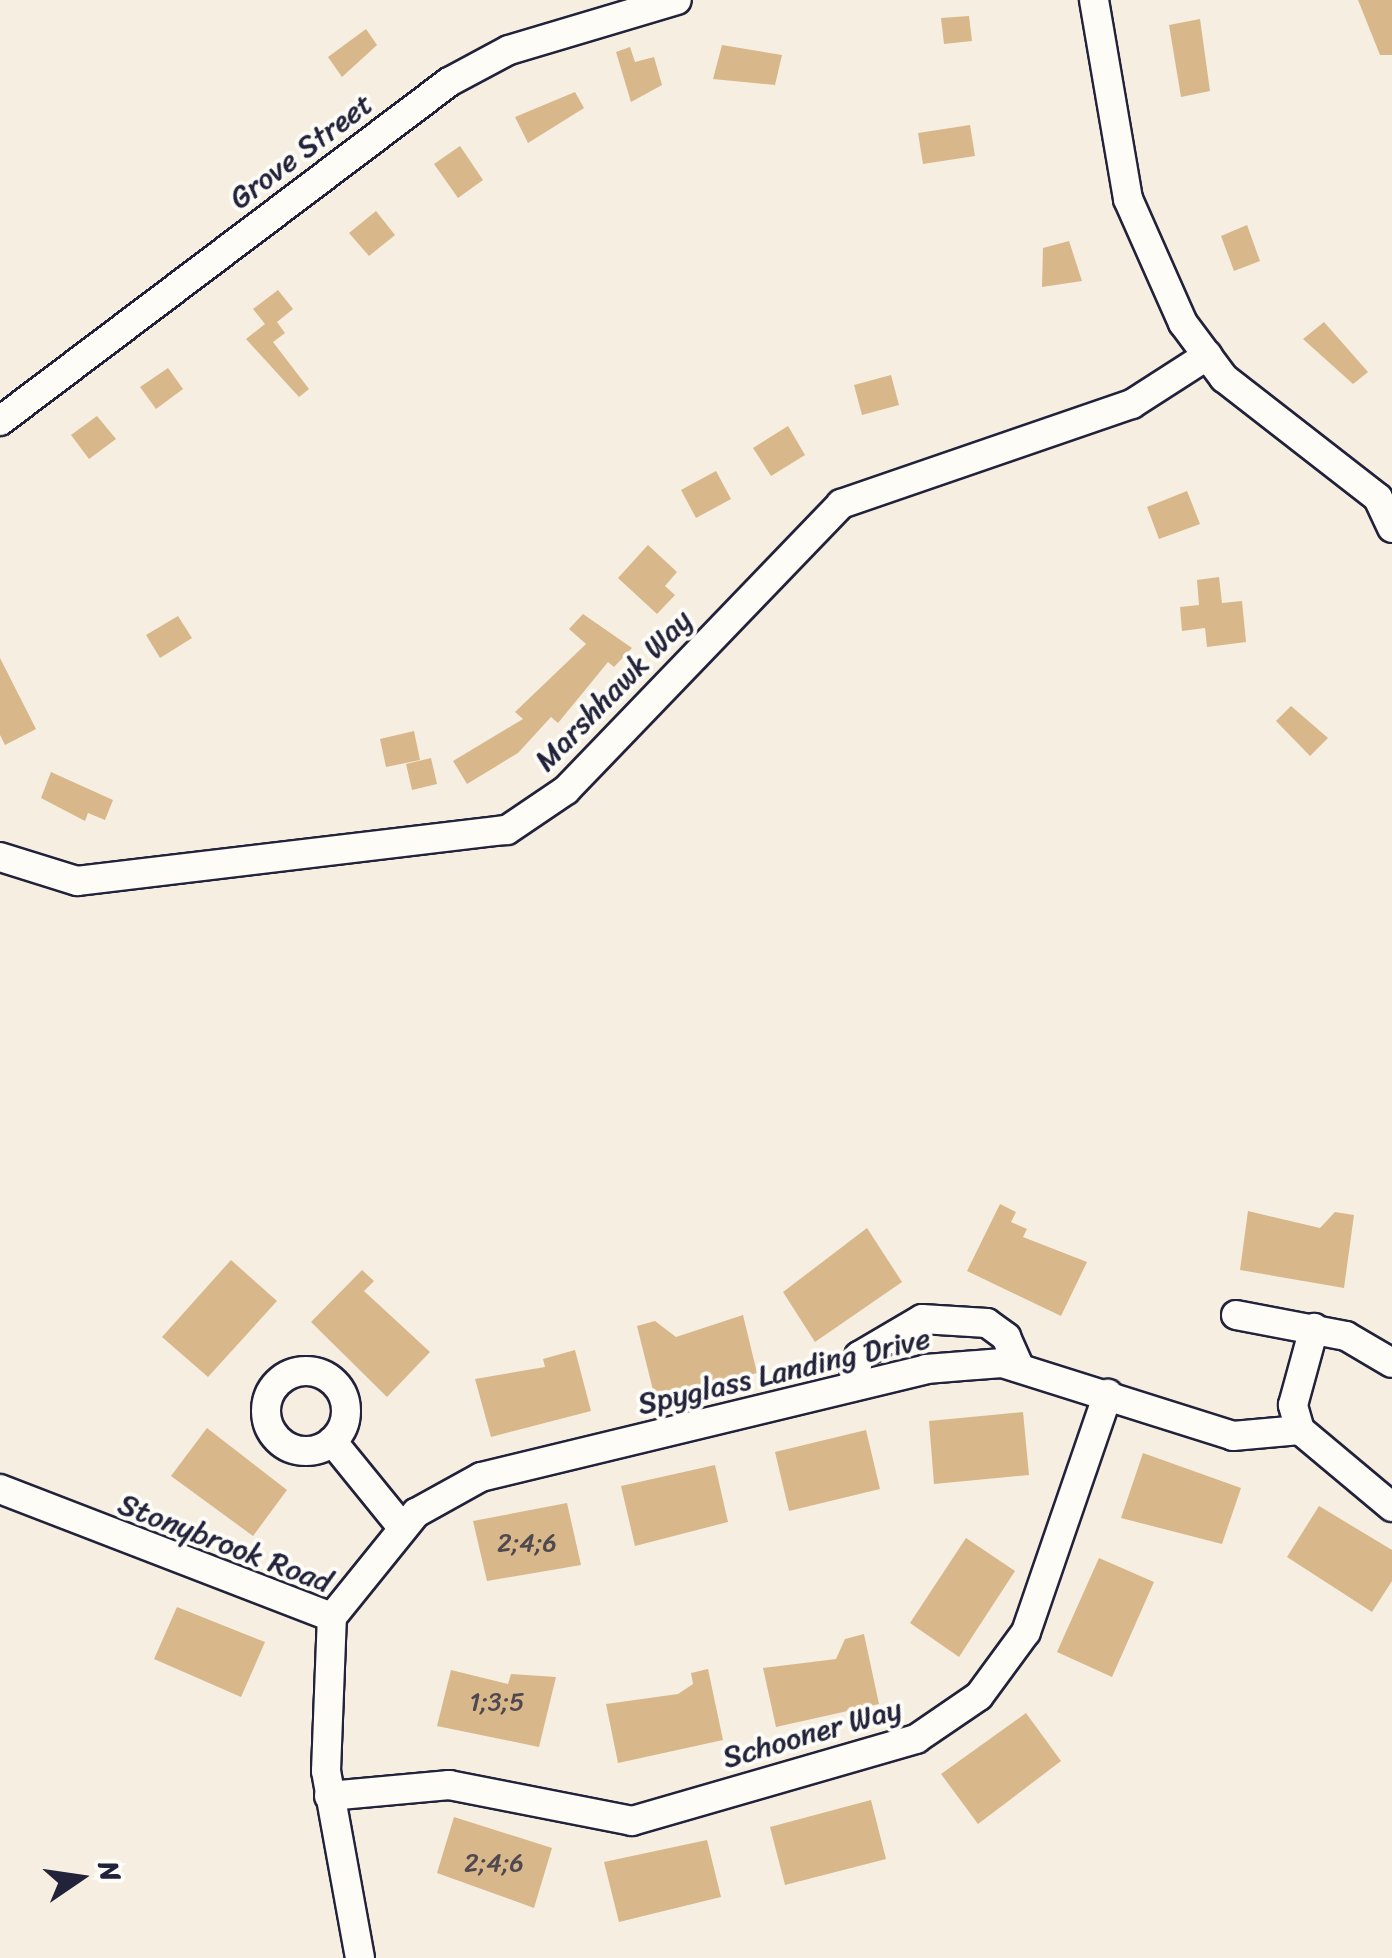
<!DOCTYPE html>
<style>
body{margin:0}
#map{position:relative;width:1392px;height:1958px;overflow:hidden;background:#f6eee1;font-family:Sriracha,sans-serif}
div>[style]{position:absolute}
.building>*{inset:0;background:#d8b88b}
.roads{filter:drop-shadow(2px 0 #22223b) drop-shadow(-2px 0 #22223b) drop-shadow(0 2px #22223b) drop-shadow(0 -2px #22223b)}
.minor>*{height:28px;margin:-14px;padding:0 14px;transform-origin:14px;border-radius:14px;background:#fdfcf7}
.minor>.ring{margin:-14px;padding:0;box-sizing:content-box;background:none;border:28px solid #fdfcf7;border-radius:50%}
span{translate:-50% -50%;white-space:nowrap;text-align:center;line-height:1.15;-webkit-text-stroke:8px #fdfcf7;paint-order:stroke}
.number-label{font-size:25px;color:#50484f}
.number-label span{-webkit-text-stroke-width:0}
.street-label{font-size:30px;color:#22223b}
.north{position:absolute;left:30px;top:1828px;width:100px;height:100px;-webkit-text-stroke:8px #fdfcf7;paint-order:stroke;rotate:77deg;font-size:28px;font-weight:700;line-height:40px;text-align:center;color:#22223b}
.north::after{content:'';display:block;margin:auto;width:35px;height:45px;background:#22223b;clip-path:polygon(50% 0,100% 100%,50% 72%,0 100%)}
</style>
<div id="map">
<div class="building">
<i style="clip-path:polygon(1358px 0,1392px 0,1392px 55px,1380px 55px)"></i>
<i style="clip-path:polygon(969px 16px,972px 41px,944px 44px,941px 18px)"></i>
<i style="clip-path:polygon(1200px 19px,1210px 91px,1181px 97px,1169px 25px)"></i>
<i style="clip-path:polygon(366px 29px,377px 45px,342px 77px,328px 57px)"></i>
<i style="clip-path:polygon(722px 45px,782px 55px,775px 85px,713px 79px)"></i>
<i style="clip-path:polygon(630px 47px,635px 62px,654px 57px,662px 85px,631px 102px,616px 52px)"></i>
<i style="clip-path:polygon(575px 92px,584px 108px,528px 143px,515px 117px)"></i>
<i style="clip-path:polygon(970px 125px,975px 156px,923px 164px,918px 133px)"></i>
<i style="clip-path:polygon(460px 146px,483px 180px,458px 198px,434px 164px)"></i>
<i style="clip-path:polygon(376px 211px,395px 235px,369px 256px,349px 233px)"></i>
<i style="clip-path:polygon(1247px 225px,1260px 261px,1234px 271px,1221px 236px)"></i>
<i style="clip-path:polygon(1069px 241px,1082px 281px,1042px 287px,1043px 248px)"></i>
<i style="clip-path:polygon(278px 290px,293px 309px,277px 322px,285px 333px,273px 342px,309px 389px,299px 397px,246px 339px,265px 324px,253px 309px)"></i>
<i style="clip-path:polygon(1324px 322px,1368px 372px,1353px 384px,1303px 339px)"></i>
<i style="clip-path:polygon(168px 368px,183px 389px,156px 409px,140px 387px)"></i>
<i style="clip-path:polygon(891px 375px,899px 405px,862px 415px,854px 385px)"></i>
<i style="clip-path:polygon(97px 416px,116px 439px,89px 459px,71px 435px)"></i>
<i style="clip-path:polygon(788px 426px,805px 455px,771px 476px,753px 448px)"></i>
<i style="clip-path:polygon(716px 471px,731px 499px,696px 518px,681px 490px)"></i>
<i style="clip-path:polygon(1187px 491px,1200px 524px,1159px 539px,1147px 507px)"></i>
<i style="clip-path:polygon(648px 545px,677px 572px,665px 586px,675px 595px,657px 614px,618px 578px)"></i>
<i style="clip-path:polygon(1219px 577px,1222px 603px,1242px 601px,1246px 642px,1207px 647px,1205px 628px,1182px 631px,1180px 607px,1199px 605px,1197px 580px)"></i>
<i style="clip-path:polygon(583px 614px,632px 648px,614px 667px,608px 662px,558px 723px,551px 717px,518px 753px,467px 784px,453px 761px,523px 719px,515px 712px,586px 644px,569px 629px)"></i>
<i style="clip-path:polygon(178px 616px,192px 638px,160px 658px,146px 635px)"></i>
<i style="clip-path:polygon(0 658px,36px 729px,5px 745px,0 735px)"></i>
<i style="clip-path:polygon(1291px 706px,1328px 738px,1310px 756px,1276px 721px)"></i>
<i style="clip-path:polygon(414px 731px,420px 760px,386px 767px,380px 739px)"></i>
<i style="clip-path:polygon(431px 758px,437px 784px,412px 790px,406px 764px)"></i>
<i style="clip-path:polygon(51px 772px,113px 800px,105px 820px,88px 813px,85px 821px,41px 798px)"></i>
<i style="clip-path:polygon(1000px 1204px,1016px 1212px,1011px 1222px,1027px 1229px,1023px 1237px,1087px 1262px,1061px 1316px,967px 1271px)"></i>
<i style="clip-path:polygon(1248px 1211px,1320px 1228px,1335px 1212px,1354px 1215px,1344px 1288px,1240px 1270px)"></i>
<i style="clip-path:polygon(867px 1228px,902px 1282px,815px 1342px,783px 1292px)"></i>
<i style="clip-path:polygon(231px 1260px,277px 1301px,208px 1377px,162px 1337px)"></i>
<i style="clip-path:polygon(362px 1270px,374px 1281px,364px 1291px,430px 1352px,387px 1397px,311px 1322px)"></i>
<i style="clip-path:polygon(743px 1315px,757px 1373px,655px 1398px,637px 1326px,655px 1321px,676px 1337px)"></i>
<i style="clip-path:polygon(575px 1350px,591px 1411px,491px 1437px,475px 1379px,545px 1367px,543px 1359px)"></i>
<i style="clip-path:polygon(1023px 1412px,1029px 1475px,934px 1484px,929px 1421px)"></i>
<i style="clip-path:polygon(207px 1428px,287px 1490px,253px 1536px,171px 1476px)"></i>
<i style="clip-path:polygon(866px 1430px,880px 1489px,789px 1511px,775px 1452px)"></i>
<i style="clip-path:polygon(1143px 1453px,1241px 1488px,1222px 1544px,1121px 1518px)"></i>
<i style="clip-path:polygon(715px 1465px,728px 1522px,635px 1546px,621px 1486px)"></i>
<i style="clip-path:polygon(567px 1503px,581px 1565px,487px 1581px,473px 1521px)"></i>
<i style="clip-path:polygon(1319px 1506px,1392px 1550px,1392px 1581px,1372px 1612px,1287px 1557px)"></i>
<i style="clip-path:polygon(966px 1538px,1015px 1571px,959px 1657px,910px 1623px)"></i>
<i style="clip-path:polygon(1099px 1558px,1154px 1582px,1112px 1677px,1057px 1652px)"></i>
<i style="clip-path:polygon(177px 1607px,265px 1642px,241px 1697px,154px 1659px)"></i>
<i style="clip-path:polygon(864px 1634px,879px 1704px,776px 1727px,763px 1668px,836px 1659px,845px 1639px)"></i>
<i style="clip-path:polygon(708px 1669px,723px 1740px,618px 1763px,606px 1704px,678px 1694px,693px 1684px,691px 1673px)"></i>
<i style="clip-path:polygon(451px 1670px,508px 1684px,511px 1674px,556px 1677px,539px 1747px,437px 1726px)"></i>
<i style="clip-path:polygon(1026px 1713px,1061px 1761px,978px 1824px,941px 1774px)"></i>
<i style="clip-path:polygon(871px 1800px,886px 1859px,785px 1885px,770px 1827px)"></i>
<i style="clip-path:polygon(454px 1817px,552px 1848px,534px 1908px,437px 1873px)"></i>
<i style="clip-path:polygon(707px 1840px,721px 1897px,619px 1922px,604px 1862px)"></i>
</div>
<div class="roads">
<div class="minor">
<i style="left:1094px;top:0;width:202px;rotate:80.3deg"></i>
<i style="left:1128px;top:199px;width:136px;rotate:66.1deg"></i>
<i style="left:1183px;top:323px;width:69px;rotate:53.3deg"></i>
<i style="left:1224px;top:378px;width:195px;rotate:37.9deg"></i>
<i style="left:1378px;top:498px;width:33px;rotate:65deg"></i>
<i style="left:0;top:421px;width:563px;rotate:-37.05deg"></i>
<i style="left:449px;top:82px;width:68px;rotate:-28.1deg"></i>
<i style="left:509px;top:50px;width:175px;rotate:-16.6deg"></i>
<i style="left:0;top:857px;width:81px;rotate:17.3deg"></i>
<i style="left:77px;top:881px;width:433px;rotate:-6.8deg"></i>
<i style="left:507px;top:830px;width:71px;rotate:-34.1deg"></i>
<i style="left:566px;top:790px;width:397px;rotate:-46.1deg"></i>
<i style="left:841px;top:504px;width:308px;rotate:-19deg"></i>
<i style="left:1132px;top:404px;width:90px;rotate:-32.8deg"></i>
<i style="left:1236px;top:1315px;width:112px;rotate:10.8deg"></i>
<i style="left:1346px;top:1336px;width:53px;rotate:30.4deg"></i>
<i class="ring" style="left:266px;top:1371px;width:52px;height:52px"></i>
<i style="left:852px;top:1387px;width:32px;rotate:-77deg"></i>
<i style="left:859px;top:1356px;width:73px;rotate:-30.4deg"></i>
<i style="left:922px;top:1319px;width:65px;rotate:3.5deg"></i>
<i style="left:987px;top:1323px;width:24px;rotate:36deg"></i>
<i style="left:1006px;top:1337px;width:32px;rotate:66deg"></i>
<i style="left:1300px;top:1430px;width:26px;rotate:-106deg"></i>
<i style="left:1293px;top:1405px;width:80px;rotate:-74.7deg"></i>
<i style="left:332px;top:1441px;width:111px;rotate:50.9deg"></i>
<i style="left:0;top:1489px;width:356px;rotate:21.1deg"></i>
<i style="left:329px;top:1796px;width:121px;rotate:-5.2deg"></i>
<i style="left:449px;top:1785px;width:187px;rotate:11.1deg"></i>
<i style="left:632px;top:1821px;width:296px;rotate:-16.1deg"></i>
<i style="left:916px;top:1739px;width:76px;rotate:-34.3deg"></i>
<i style="left:979px;top:1696px;width:79px;rotate:-53.7deg"></i>
<i style="left:1026px;top:1632px;width:252px;rotate:-71deg"></i>
<i style="left:360px;top:1958px;width:190px;rotate:-100.3deg"></i>
<i style="left:326px;top:1771px;width:154px;rotate:-87.8deg"></i>
<i style="left:332px;top:1617px;width:134px;rotate:-51.1deg"></i>
<i style="left:416px;top:1513px;width:74px;rotate:-29deg"></i>
<i style="left:481px;top:1477px;width:458px;rotate:-13.6deg"></i>
<i style="left:926px;top:1369px;width:76px;rotate:-4.5deg"></i>
<i style="left:1002px;top:1363px;width:242px;rotate:17.5deg"></i>
<i style="left:1233px;top:1436px;width:67px;rotate:-5.1deg"></i>
<i style="left:1300px;top:1430px;width:120px;rotate:39.9deg"></i>
</div>
</div>
<div class="number-label">
<span style="left:527px;top:1543px">2;4;6</span>
<span style="left:497px;top:1702px">1;3;5</span>
<span style="left:494px;top:1863px">2;4;6</span>
</div>
<div class="street-label">
<span style="left:301px;top:151px;rotate:-37deg">Grove Street</span>
<span style="left:613px;top:690px;rotate:-46deg">Marshhawk Way</span>
<span style="left:784px;top:1371px;rotate:-13deg">Spyglass Landing Drive</span>
<span style="left:225px;top:1543px;rotate:21deg">Stonybrook Road</span>
<span style="left:812px;top:1733px;rotate:-16deg">Schooner Way</span>
</div>
<div class="north">N</div>
</div>
